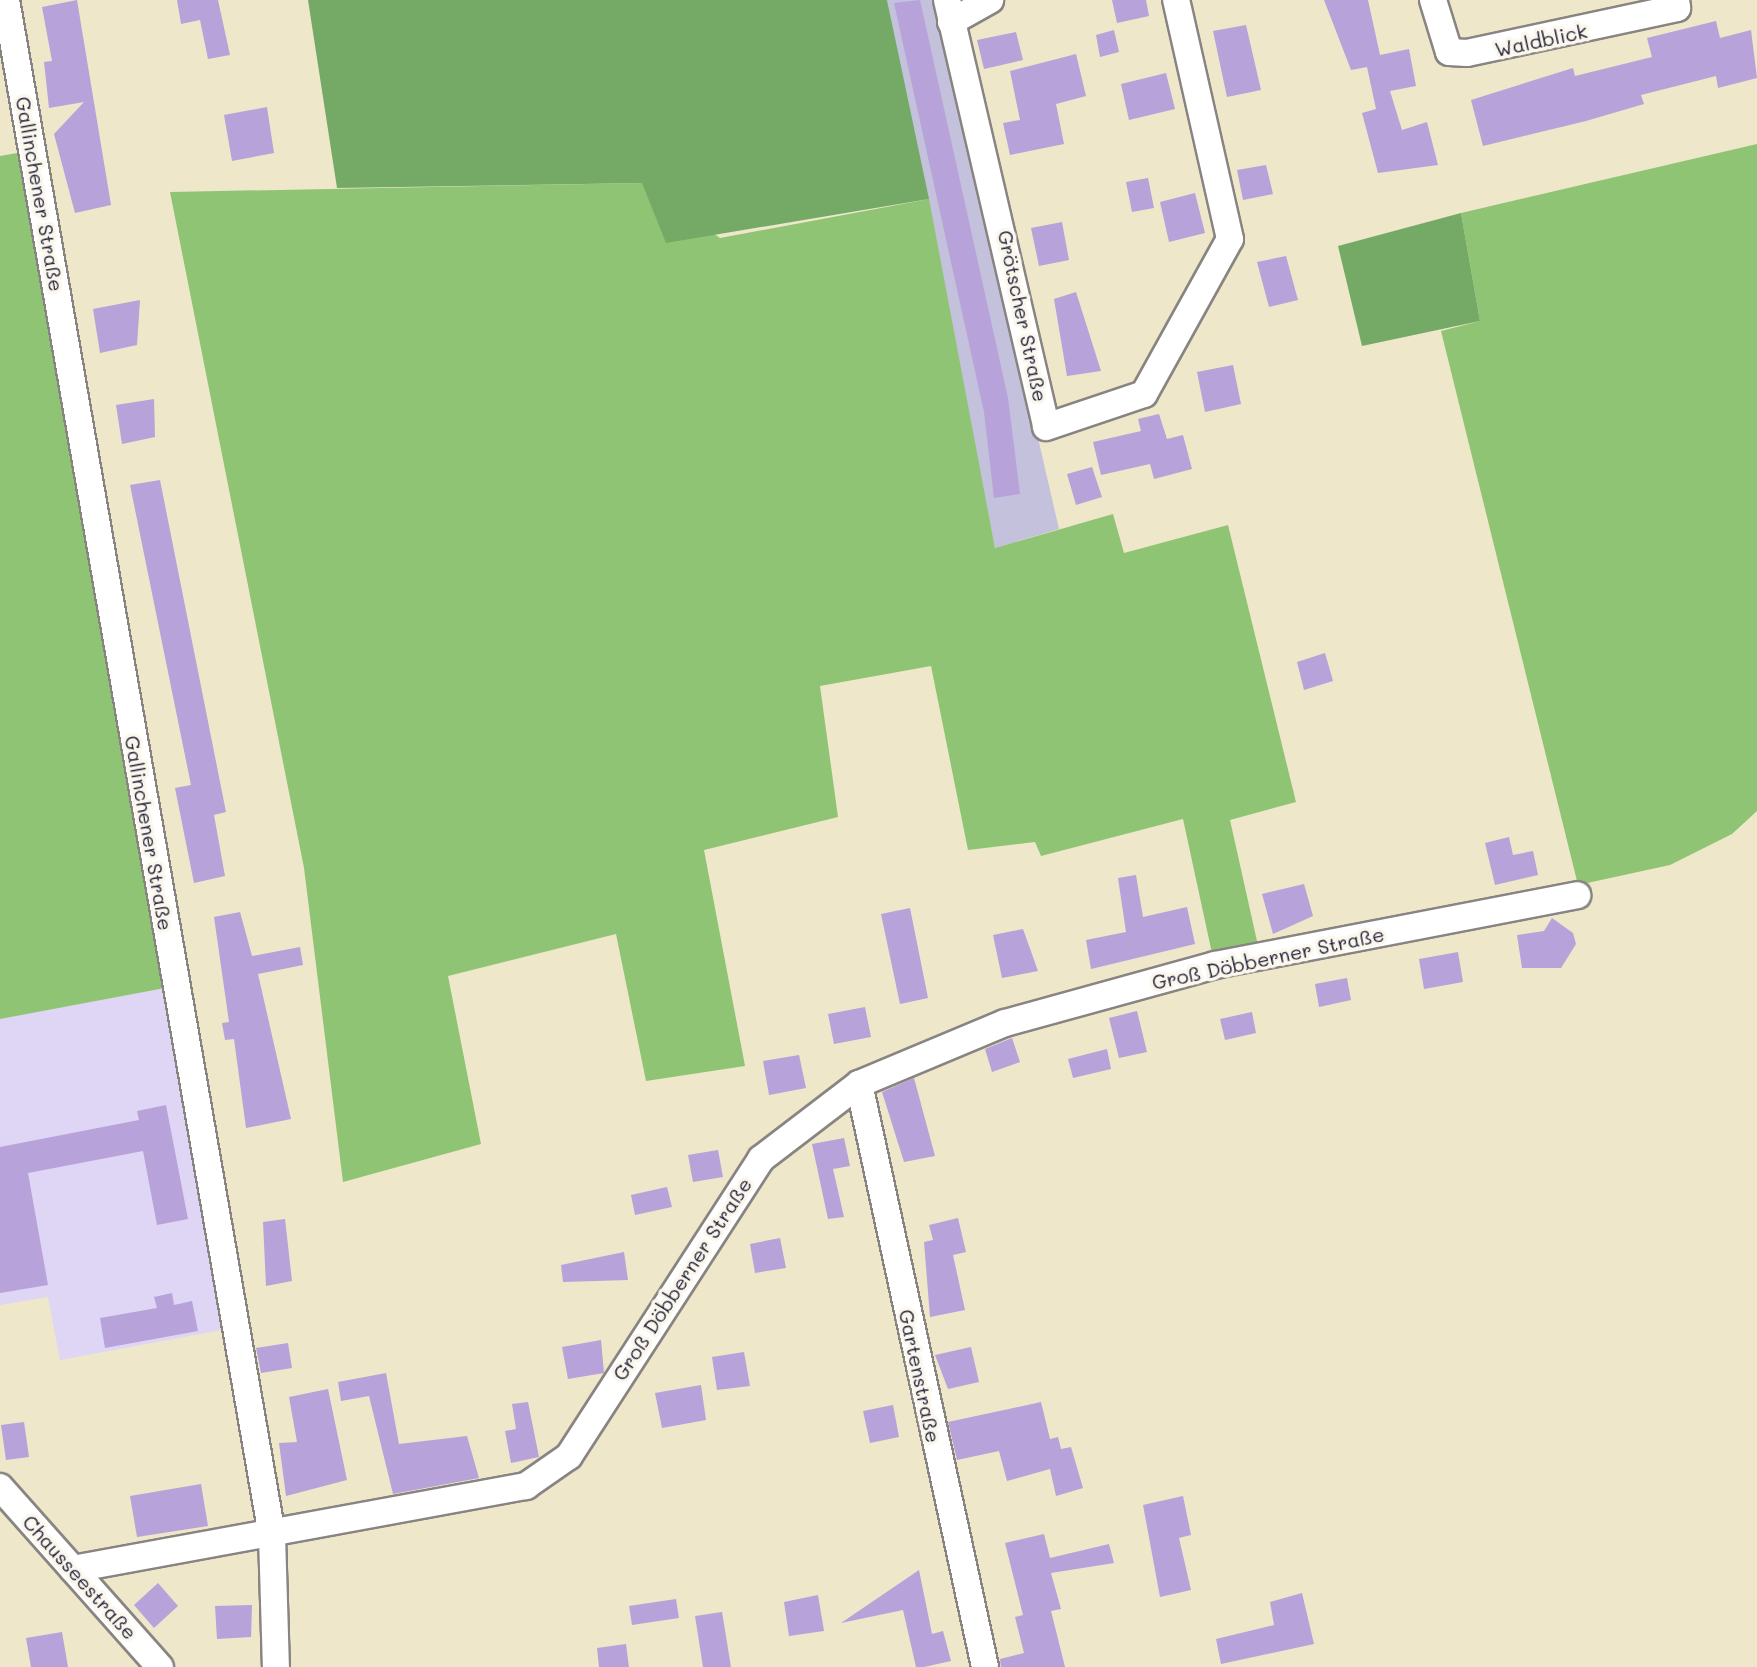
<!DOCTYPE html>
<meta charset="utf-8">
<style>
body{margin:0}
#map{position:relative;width:1757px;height:1667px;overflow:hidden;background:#eee7ca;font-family:Mali,sans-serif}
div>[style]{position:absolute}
.built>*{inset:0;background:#dfd5f5}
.industrial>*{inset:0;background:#c3c1db}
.green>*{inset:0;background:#90c475}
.forest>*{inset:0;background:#74aa66}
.building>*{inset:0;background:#b7a2d9}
.roads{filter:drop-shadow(2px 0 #888482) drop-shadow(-2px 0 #888482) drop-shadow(0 2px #888482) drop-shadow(0 -2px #888482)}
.minor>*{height:26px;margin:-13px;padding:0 13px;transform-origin:13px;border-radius:13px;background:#fff}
span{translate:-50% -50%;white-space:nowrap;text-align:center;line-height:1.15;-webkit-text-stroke:7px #fbf7ec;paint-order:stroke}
.street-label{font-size:20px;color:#22223b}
</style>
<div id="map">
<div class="built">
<i style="clip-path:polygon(165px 988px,227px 1329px,60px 1360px,48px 1297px,0 1305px,0 1018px)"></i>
</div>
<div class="industrial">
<i style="clip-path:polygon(887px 0,937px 0,1059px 529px,995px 548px)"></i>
</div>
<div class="green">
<i style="clip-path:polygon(1757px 144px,1757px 811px,1732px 834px,1670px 865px,1578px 885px,1441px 331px,1480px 321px,1461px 213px)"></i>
<i style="clip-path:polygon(23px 152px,165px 988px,0 1019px,0 156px)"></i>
<i style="clip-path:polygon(643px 183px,720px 238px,929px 199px,995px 548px,1113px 514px,1124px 553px,1228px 525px,1296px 802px,1230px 820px,1259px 950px,1213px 958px,1183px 819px,1041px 856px,1035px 842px,968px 850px,931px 666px,820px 686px,838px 817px,704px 850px,745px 1066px,646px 1081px,616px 934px,448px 976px,481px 1144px,343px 1182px,304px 868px,170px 192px)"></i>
</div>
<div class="forest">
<i style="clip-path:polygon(308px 0,887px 0,929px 199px,666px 243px,642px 183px,337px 188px)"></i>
<i style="clip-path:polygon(1461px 213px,1480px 321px,1362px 346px,1338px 246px)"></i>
</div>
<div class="building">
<i style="clip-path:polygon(77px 0,111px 205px,75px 213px,54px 134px,84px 102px,49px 108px,44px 62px,52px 61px,42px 7px)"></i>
<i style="clip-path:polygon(177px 0,218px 0,230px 55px,208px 59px,200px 20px,181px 24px)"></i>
<i style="clip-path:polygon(920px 0,1008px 398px,1020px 494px,994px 498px,984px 412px,894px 3px)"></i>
<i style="clip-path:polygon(1112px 0,1146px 0,1149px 16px,1117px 23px)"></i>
<i style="clip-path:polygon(1324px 0,1368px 0,1380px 55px,1409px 49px,1416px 86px,1390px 91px,1402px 130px,1427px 122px,1438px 165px,1378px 173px,1362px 113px,1376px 109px,1367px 67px,1351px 70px)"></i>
<i style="clip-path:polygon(1716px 21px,1720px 38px,1751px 30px,1757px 78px,1718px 88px,1716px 76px,1641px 95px,1644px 104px,1586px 121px,1483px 146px,1471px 100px,1573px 68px,1575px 76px,1652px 57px,1647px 38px)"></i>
<i style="clip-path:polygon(1246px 25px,1261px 90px,1227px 97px,1213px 31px)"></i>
<i style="clip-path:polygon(1114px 30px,1119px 52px,1100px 57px,1096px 35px)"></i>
<i style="clip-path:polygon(1016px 32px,1023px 60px,984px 69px,977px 40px)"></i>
<i style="clip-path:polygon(1076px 54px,1086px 96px,1056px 104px,1064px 144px,1010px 155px,1003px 123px,1020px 120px,1010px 71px)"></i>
<i style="clip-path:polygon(1166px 73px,1175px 109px,1129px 120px,1121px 84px)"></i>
<i style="clip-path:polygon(267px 107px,274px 153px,232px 161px,224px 115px)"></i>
<i style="clip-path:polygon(1266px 165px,1273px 194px,1243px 200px,1237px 170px)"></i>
<i style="clip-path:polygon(1148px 178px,1154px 208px,1132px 212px,1126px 182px)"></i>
<i style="clip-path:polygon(1195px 193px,1205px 233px,1169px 242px,1160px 202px)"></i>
<i style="clip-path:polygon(1062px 222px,1069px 260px,1039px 266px,1031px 228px)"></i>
<i style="clip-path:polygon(1286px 256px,1298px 300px,1269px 307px,1257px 262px)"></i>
<i style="clip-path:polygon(1076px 292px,1101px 371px,1067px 376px,1054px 299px)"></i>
<i style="clip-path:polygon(140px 300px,137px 345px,100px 353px,93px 309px)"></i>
<i style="clip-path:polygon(1233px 365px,1241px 404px,1205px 412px,1197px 372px)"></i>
<i style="clip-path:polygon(154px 399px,155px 437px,122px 444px,116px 405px)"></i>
<i style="clip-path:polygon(1159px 414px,1167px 439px,1183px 435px,1192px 469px,1154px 479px,1150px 464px,1101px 475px,1093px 442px,1141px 431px,1138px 419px)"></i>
<i style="clip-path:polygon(1092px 467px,1102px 497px,1076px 505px,1067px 474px)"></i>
<i style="clip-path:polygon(160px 480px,226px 812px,214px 815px,225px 876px,194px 883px,175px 788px,191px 785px,130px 485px)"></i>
<i style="clip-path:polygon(1325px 653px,1333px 681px,1304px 690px,1297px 662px)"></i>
<i style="clip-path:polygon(1509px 837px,1513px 855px,1533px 851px,1538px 875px,1495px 885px,1485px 843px)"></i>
<i style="clip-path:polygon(1136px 875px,1143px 917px,1187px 907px,1195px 944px,1091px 969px,1086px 940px,1126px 932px,1118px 878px)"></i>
<i style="clip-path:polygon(1304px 884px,1313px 916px,1273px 934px,1262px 894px)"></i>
<i style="clip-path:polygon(910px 908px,928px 998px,900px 1004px,881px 914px)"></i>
<i style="clip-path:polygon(240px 912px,252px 956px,300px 947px,303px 965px,258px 974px,291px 1119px,246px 1128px,234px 1039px,225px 1040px,222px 1023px,229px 1022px,214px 917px)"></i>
<i style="clip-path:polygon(1552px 918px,1573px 933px,1576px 944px,1561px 968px,1522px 968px,1517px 935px,1544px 931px)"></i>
<i style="clip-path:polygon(1023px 929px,1038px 971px,1002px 978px,993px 935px)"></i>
<i style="clip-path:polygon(1458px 952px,1463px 982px,1424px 989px,1419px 959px)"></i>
<i style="clip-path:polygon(1347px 978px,1351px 1000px,1319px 1007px,1315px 984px)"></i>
<i style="clip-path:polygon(865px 1007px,871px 1037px,834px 1044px,828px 1014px)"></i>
<i style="clip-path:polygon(1137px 1011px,1147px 1052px,1119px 1058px,1109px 1018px)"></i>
<i style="clip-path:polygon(1252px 1012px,1256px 1033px,1225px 1040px,1220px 1019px)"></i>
<i style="clip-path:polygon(1012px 1038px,1020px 1062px,992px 1072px,985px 1049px)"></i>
<i style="clip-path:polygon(1107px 1049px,1111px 1069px,1073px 1078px,1068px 1059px)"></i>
<i style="clip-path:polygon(799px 1055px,806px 1088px,769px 1095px,763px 1061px)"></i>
<i style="clip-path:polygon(914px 1078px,935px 1156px,904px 1162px,882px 1092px)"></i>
<i style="clip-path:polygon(166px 1105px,188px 1219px,157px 1225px,143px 1151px,28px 1173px,48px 1285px,0 1293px,0 1147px,139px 1120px,137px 1111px)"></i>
<i style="clip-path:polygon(844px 1138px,850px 1166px,833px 1169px,844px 1217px,828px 1219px,812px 1144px)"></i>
<i style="clip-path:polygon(718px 1150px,723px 1177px,693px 1182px,688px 1155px)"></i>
<i style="clip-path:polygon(667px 1187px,672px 1207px,635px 1215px,631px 1195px)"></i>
<i style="clip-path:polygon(958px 1218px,966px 1252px,953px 1255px,965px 1310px,930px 1317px,924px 1242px,933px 1240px,929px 1225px)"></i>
<i style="clip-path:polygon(285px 1219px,292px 1281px,266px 1286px,263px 1222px)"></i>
<i style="clip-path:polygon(780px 1238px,786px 1268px,755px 1273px,750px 1244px)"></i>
<i style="clip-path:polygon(624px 1252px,628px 1280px,563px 1282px,561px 1265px)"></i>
<i style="clip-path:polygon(172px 1293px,174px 1305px,192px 1301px,198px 1331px,105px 1348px,100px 1318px,157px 1308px,154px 1297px)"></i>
<i style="clip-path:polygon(601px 1340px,604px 1373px,568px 1379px,562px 1347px)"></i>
<i style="clip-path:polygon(288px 1343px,292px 1368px,261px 1373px,256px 1348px)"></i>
<i style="clip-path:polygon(971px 1347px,979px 1382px,948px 1389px,935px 1355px)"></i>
<i style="clip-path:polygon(744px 1352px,750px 1386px,717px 1390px,712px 1357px)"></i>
<i style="clip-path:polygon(386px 1373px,399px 1444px,467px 1436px,479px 1478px,393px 1494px,369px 1396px,341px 1401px,338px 1382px)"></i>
<i style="clip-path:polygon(701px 1385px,706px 1420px,662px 1428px,655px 1393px)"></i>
<i style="clip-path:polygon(328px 1389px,347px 1480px,286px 1496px,279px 1443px,297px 1442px,289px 1397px)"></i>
<i style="clip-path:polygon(528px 1402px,539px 1457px,511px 1463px,505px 1431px,516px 1429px,512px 1404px)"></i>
<i style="clip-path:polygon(1041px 1402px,1050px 1439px,1058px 1437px,1061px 1449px,1071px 1447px,1083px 1488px,1056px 1496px,1050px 1469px,1007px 1481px,999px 1451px,957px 1460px,948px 1422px)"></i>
<i style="clip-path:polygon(893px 1405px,899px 1437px,870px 1443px,863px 1411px)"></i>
<i style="clip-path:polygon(24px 1422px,29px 1457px,6px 1460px,1px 1425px)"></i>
<i style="clip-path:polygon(201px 1484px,208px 1526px,137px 1537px,130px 1496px)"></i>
<i style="clip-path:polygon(1183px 1496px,1191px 1535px,1179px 1538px,1191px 1590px,1160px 1597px,1143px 1505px)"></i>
<i style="clip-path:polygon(1044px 1534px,1050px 1558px,1109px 1544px,1114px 1563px,1051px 1573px,1061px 1609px,1051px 1611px,1065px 1667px,1001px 1667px,1000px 1659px,1024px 1653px,1015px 1617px,1023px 1615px,1005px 1543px)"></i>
<i style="clip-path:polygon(919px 1570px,932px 1634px,943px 1631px,951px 1661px,924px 1667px,916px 1667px,903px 1610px,841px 1623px)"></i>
<i style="clip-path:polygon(158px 1583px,178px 1606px,154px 1628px,134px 1605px)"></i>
<i style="clip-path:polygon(1302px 1593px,1314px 1644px,1221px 1664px,1216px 1639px,1274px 1625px,1270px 1602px)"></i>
<i style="clip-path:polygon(818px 1595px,824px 1631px,789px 1636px,784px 1602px)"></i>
<i style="clip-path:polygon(676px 1599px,679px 1618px,632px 1625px,629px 1606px)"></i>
<i style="clip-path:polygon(252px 1605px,251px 1637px,217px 1639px,215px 1606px)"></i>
<i style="clip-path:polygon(722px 1612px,731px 1667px,703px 1667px,695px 1616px)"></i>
<i style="clip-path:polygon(62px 1632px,68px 1667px,31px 1667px,26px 1638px)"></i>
<i style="clip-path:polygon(626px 1644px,629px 1667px,599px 1667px,597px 1648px)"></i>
</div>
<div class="roads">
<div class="minor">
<i style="left:6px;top:0;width:1558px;rotate:80.17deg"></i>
<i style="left:272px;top:1535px;width:132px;rotate:88.3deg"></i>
<i style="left:947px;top:0;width:438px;rotate:76.9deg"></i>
<i style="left:1046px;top:427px;width:103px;rotate:-18.6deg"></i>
<i style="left:1144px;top:394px;width:177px;rotate:-61deg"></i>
<i style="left:1230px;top:239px;width:245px;rotate:-102.7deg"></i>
<i style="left:1433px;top:0;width:54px;rotate:72.9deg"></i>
<i style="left:1449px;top:52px;width:18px;rotate:3deg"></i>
<i style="left:1467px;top:53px;width:215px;rotate:-12.1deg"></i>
<i style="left:1677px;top:8px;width:8px;rotate:-97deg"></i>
<i style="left:951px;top:22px;width:45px;rotate:-29.4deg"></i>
<i style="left:859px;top:1084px;width:596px;rotate:77.8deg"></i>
<i style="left:0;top:1487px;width:241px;rotate:48.4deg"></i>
<i style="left:73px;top:1569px;width:461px;rotate:-10.4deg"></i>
<i style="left:526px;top:1486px;width:52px;rotate:-34.9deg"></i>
<i style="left:569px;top:1456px;width:354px;rotate:-57.1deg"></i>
<i style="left:761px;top:1159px;width:123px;rotate:-37.4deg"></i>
<i style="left:859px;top:1084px;width:158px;rotate:-22.7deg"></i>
<i style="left:1005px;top:1023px;width:218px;rotate:-15.4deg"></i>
<i style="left:1215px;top:965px;width:369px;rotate:-10.9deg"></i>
</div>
</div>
<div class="street-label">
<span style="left:1541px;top:40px;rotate:-12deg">Waldblick</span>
<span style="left:40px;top:194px;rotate:80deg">Gallinchener Straße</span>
<span style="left:1023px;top:316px;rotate:78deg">Grötscher Straße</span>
<span style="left:149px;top:833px;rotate:80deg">Gallinchener Straße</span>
<span style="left:1268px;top:958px;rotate:-12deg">Groß Döbberner Straße</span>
<span style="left:682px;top:1279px;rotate:-57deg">Groß Döbberner Straße</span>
<span style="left:920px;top:1376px;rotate:78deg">Gartenstraße</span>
<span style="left:80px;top:1577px;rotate:48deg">Chausseestraße</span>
</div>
</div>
